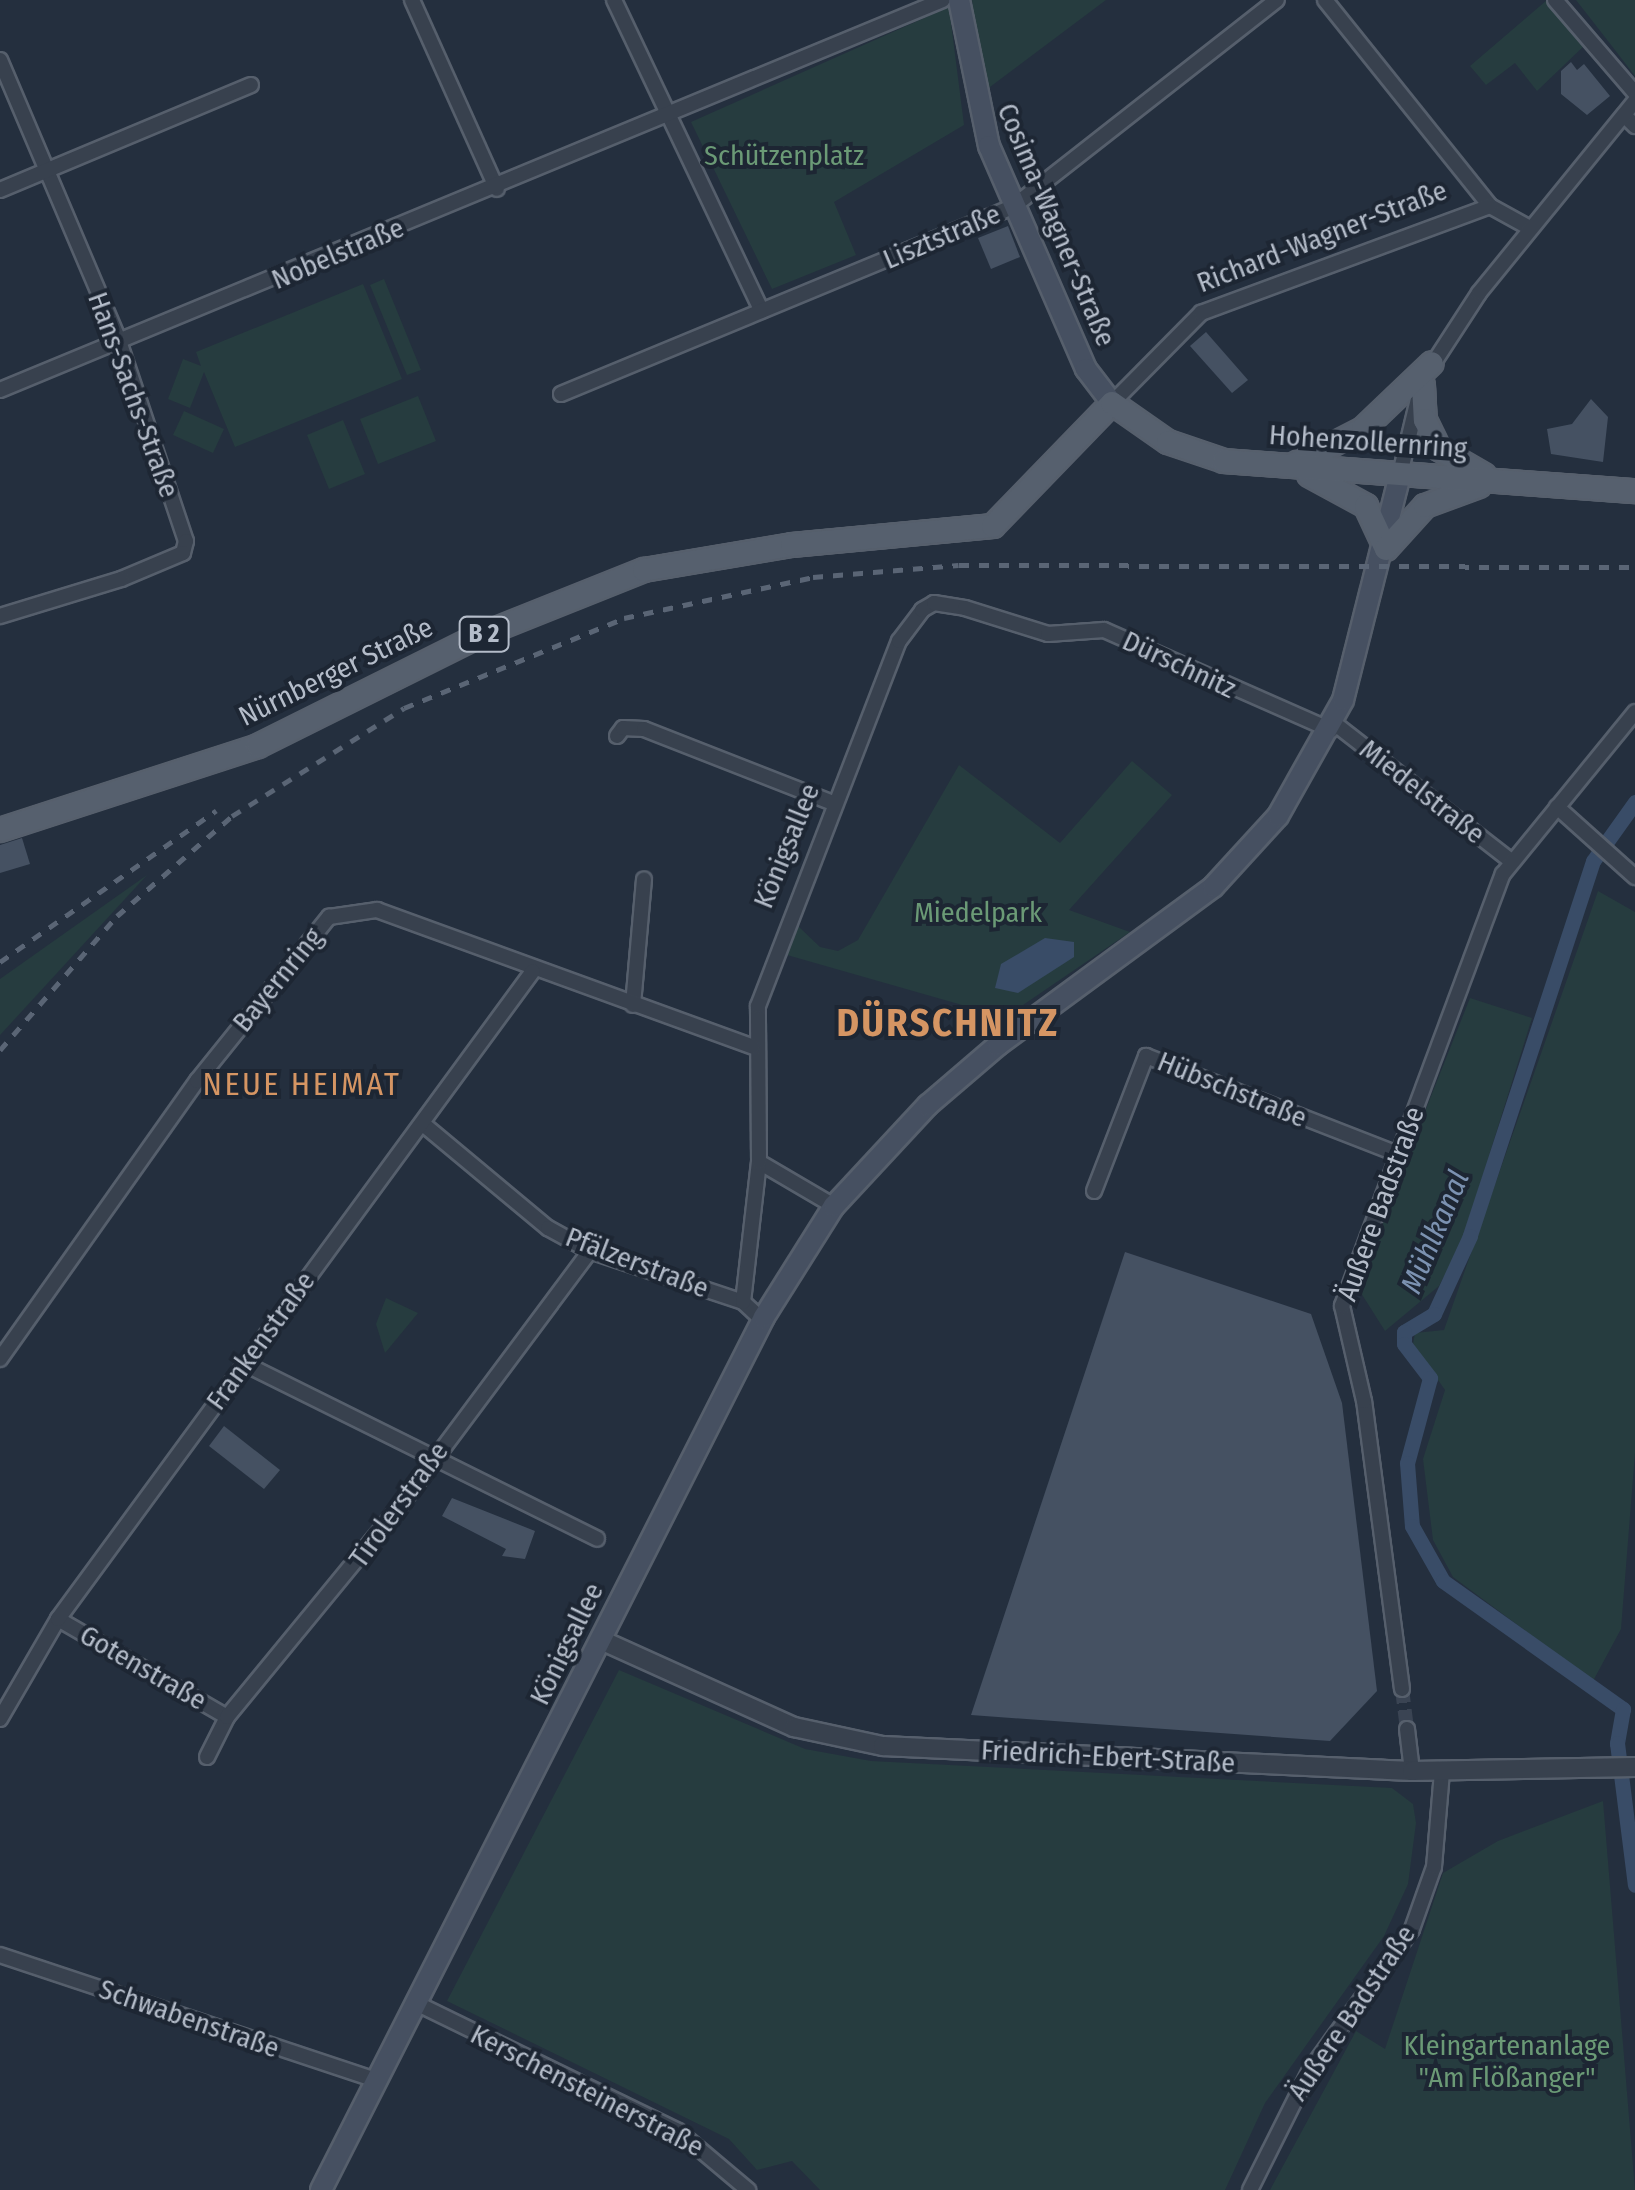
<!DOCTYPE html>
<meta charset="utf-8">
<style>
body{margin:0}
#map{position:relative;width:1635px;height:2190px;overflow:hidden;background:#242f3e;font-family:"Fira Sans Condensed",sans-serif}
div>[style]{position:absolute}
.green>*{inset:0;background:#263c3f}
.water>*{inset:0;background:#394c67}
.canal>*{height:15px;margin:-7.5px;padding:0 7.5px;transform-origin:7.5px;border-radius:7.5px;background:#394c67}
.building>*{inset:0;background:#455162}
.minor-tunnel>*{height:14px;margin-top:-7px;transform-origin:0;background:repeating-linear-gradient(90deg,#3a4453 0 14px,transparent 0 21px)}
.roads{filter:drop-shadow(2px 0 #565f6c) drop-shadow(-2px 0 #565f6c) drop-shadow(0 2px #565f6c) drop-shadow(0 -2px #565f6c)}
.minor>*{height:14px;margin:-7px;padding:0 7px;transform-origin:7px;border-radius:7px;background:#38414e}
.tertiary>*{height:18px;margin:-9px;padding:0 9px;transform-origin:9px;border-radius:9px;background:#38414e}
.secondary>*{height:20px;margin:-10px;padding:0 10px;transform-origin:10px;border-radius:10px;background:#465061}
.primary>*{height:22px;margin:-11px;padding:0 11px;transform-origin:11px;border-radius:11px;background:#56606e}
.rail>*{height:5px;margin-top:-2.5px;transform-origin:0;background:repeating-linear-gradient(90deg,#5a6575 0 10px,transparent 0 20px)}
span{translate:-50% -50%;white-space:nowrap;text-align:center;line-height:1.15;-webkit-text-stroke:8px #1d2633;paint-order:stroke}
.shield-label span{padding:2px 8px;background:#1d2633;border:2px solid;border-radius:8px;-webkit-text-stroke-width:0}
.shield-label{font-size:25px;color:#b4bcc9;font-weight:700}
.park-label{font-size:28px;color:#6b9a76}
.street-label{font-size:28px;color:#b4bcc9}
.water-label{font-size:30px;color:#7c92b1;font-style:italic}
.quarter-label{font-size:32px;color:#d59563;letter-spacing:2.5px}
.district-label{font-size:38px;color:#d59563;font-weight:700;letter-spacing:2.5px}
</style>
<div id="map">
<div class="green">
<i style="clip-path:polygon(972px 0,1106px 0,982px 93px)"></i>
<i style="clip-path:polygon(1547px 0,1586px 44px,1537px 91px,1515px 63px,1486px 85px,1470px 66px)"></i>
<i style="clip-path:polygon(1576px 0,1635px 0,1635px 76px,1608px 41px)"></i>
<i style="clip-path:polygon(949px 7px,964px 125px,834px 202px,856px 255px,772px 289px,691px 122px)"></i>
<i style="clip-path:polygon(384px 279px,421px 370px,407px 375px,370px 285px)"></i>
<i style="clip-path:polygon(363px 284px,402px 379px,235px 447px,204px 372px,190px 408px,168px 399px,183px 359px,201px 366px,196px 352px)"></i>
<i style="clip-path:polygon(418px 396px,436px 441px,378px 464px,360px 419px)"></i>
<i style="clip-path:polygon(184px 411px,224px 429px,213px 453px,173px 435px)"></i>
<i style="clip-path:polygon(343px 420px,365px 474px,329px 489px,307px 435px)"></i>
<i style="clip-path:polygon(1132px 761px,1172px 795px,1069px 910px,1130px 932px,992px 1026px,976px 1009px,787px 955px,798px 926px,820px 947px,838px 951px,858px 940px,959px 765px,1060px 843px)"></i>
<i style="clip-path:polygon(147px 875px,1px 1034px,0 1035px,0 979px)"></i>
<i style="clip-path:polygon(1598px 891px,1635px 912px,1635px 1453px,1621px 1629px,1593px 1681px,1453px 1577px,1433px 1540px,1423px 1459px,1445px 1390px,1413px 1344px,1415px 1333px,1444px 1330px)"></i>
<i style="clip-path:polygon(1470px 998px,1532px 1018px,1462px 1242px,1439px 1286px,1385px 1331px,1356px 1285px)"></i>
<i style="clip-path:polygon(386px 1298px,418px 1313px,385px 1353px,376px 1324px)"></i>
<i style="clip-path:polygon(619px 1670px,805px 1749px,871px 1761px,1392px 1788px,1413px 1804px,1416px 1823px,1408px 1884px,1384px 1936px,1265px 2103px,1225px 2190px,820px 2190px,792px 2161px,757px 2170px,729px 2139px,447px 2001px)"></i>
<i style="clip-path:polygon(1603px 1801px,1635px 2190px,1270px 2190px,1356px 2031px,1385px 2049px,1443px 1873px,1498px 1841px)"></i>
</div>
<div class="water">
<i style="clip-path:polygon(1045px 938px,1074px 942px,1074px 957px,1018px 993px,995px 988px,1001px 964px)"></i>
</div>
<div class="canal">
<i style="left:1635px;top:802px;width:72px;rotate:125.4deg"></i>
<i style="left:1593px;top:861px;width:395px;rotate:108.2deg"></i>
<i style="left:1470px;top:1236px;width:86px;rotate:114.8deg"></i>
<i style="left:1434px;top:1314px;width:35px;rotate:149deg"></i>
<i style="left:1404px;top:1332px;width:12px;rotate:90deg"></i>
<i style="left:1404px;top:1344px;width:43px;rotate:52.6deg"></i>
<i style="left:1430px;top:1378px;width:88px;rotate:105.1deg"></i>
<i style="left:1407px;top:1463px;width:63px;rotate:85.5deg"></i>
<i style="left:1412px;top:1526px;width:63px;rotate:60.6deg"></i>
<i style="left:1443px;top:1581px;width:221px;rotate:35.4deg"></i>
<i style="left:1623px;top:1709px;width:35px;rotate:100deg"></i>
<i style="left:1617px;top:1743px;width:143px;rotate:82.8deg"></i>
</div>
<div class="building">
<i style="clip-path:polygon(1571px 62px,1577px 70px,1584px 64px,1610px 96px,1587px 115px,1561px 94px,1561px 71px)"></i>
<i style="clip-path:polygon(1008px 226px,1020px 257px,991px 269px,978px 238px)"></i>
<i style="clip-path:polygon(1206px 332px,1248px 380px,1232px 393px,1190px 346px)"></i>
<i style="clip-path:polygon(1591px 399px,1608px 417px,1603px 462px,1551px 454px,1547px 429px,1572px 424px)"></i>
<i style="clip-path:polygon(22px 838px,30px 864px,0 873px,0 845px)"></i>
<i style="clip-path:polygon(1125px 1252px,1311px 1314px,1342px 1403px,1377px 1691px,1330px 1741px,971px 1715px)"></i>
<i style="clip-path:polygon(224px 1426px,280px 1470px,264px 1489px,209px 1446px)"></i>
<i style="clip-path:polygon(452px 1498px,535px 1531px,525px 1559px,502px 1556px,506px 1549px,442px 1516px)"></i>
</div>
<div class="minor-tunnel">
<i style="left:1402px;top:1689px;width:40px;rotate:82.9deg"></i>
</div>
<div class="roads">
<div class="minor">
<i style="left:412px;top:0;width:207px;rotate:65.8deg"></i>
<i style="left:614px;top:0;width:344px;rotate:64.6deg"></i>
<i style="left:1325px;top:0;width:264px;rotate:51.3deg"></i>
<i style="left:1490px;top:206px;width:46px;rotate:28.8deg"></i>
<i style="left:1555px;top:0;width:123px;rotate:49.3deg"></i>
<i style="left:0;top:60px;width:305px;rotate:67deg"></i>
<i style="left:119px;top:341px;width:211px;rotate:71.5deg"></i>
<i style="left:186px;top:541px;width:12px;rotate:104deg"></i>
<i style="left:183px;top:553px;width:67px;rotate:157.2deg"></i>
<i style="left:121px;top:579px;width:127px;rotate:163deg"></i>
<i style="left:1624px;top:115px;width:16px;rotate:45deg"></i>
<i style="left:0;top:190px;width:272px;rotate:-22.7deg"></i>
<i style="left:1429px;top:370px;width:92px;rotate:-57deg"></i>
<i style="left:1479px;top:293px;width:247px;rotate:-50.9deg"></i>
<i style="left:0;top:390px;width:1020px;rotate:-22.47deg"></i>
<i style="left:561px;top:394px;width:490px;rotate:-22.5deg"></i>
<i style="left:1014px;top:206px;width:334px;rotate:-38.1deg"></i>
<i style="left:1112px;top:403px;width:127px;rotate:-45.3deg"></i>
<i style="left:1201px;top:313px;width:308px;rotate:-20.3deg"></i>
<i style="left:1400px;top:474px;width:77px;rotate:-76.5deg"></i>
<i style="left:1334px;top:723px;width:224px;rotate:37.9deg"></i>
<i style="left:617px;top:736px;width:10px;rotate:-53deg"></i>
<i style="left:623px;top:728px;width:21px;rotate:3deg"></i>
<i style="left:644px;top:729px;width:205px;rotate:21.4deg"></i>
<i style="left:1557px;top:807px;width:105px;rotate:41.9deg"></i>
<i style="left:633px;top:1005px;width:126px;rotate:-85deg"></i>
<i style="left:423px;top:1124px;width:163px;rotate:39.8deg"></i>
<i style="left:548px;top:1228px;width:48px;rotate:28.7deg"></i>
<i style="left:590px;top:1251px;width:161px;rotate:18.4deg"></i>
<i style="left:743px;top:1302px;width:26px;rotate:43deg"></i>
<i style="left:759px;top:1162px;width:87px;rotate:30.4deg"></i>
<i style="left:1094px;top:1191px;width:145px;rotate:-68.9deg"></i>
<i style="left:1146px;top:1056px;width:270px;rotate:21.3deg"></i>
<i style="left:743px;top:1302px;width:141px;rotate:-83.5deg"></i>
<i style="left:759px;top:1162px;width:156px;rotate:-90.4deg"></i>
<i style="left:758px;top:1006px;width:391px;rotate:-68.9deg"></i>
<i style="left:899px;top:641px;width:39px;rotate:-53deg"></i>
<i style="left:922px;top:610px;width:14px;rotate:-30deg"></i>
<i style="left:934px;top:603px;width:31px;rotate:9deg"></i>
<i style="left:965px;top:608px;width:87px;rotate:17.4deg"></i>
<i style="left:1048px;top:634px;width:56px;rotate:-4.1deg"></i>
<i style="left:1104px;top:630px;width:248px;rotate:23.8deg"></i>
<i style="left:0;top:1359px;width:341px;rotate:-54.7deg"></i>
<i style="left:197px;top:1081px;width:211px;rotate:-51.2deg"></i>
<i style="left:329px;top:917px;width:49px;rotate:-8.3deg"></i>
<i style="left:377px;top:910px;width:400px;rotate:20deg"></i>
<i style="left:245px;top:1364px;width:393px;rotate:26.4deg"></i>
<i style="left:58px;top:1619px;width:195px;rotate:30.1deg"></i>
<i style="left:1402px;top:1689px;width:290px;rotate:-97.5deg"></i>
<i style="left:1364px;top:1401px;width:98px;rotate:-103deg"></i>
<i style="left:1342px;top:1306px;width:461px;rotate:-69.6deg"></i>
<i style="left:1503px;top:874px;width:209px;rotate:-50.8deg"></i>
<i style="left:0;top:1719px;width:116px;rotate:-59.9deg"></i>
<i style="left:58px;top:1619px;width:803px;rotate:-53.76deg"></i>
<i style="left:1407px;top:1729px;width:42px;rotate:83.2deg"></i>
<i style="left:207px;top:1757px;width:45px;rotate:-63.4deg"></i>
<i style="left:227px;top:1717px;width:263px;rotate:-50.6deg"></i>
<i style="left:394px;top:1514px;width:328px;rotate:-53.3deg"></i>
<i style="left:0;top:1955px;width:399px;rotate:18.4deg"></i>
<i style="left:418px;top:2004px;width:289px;rotate:26deg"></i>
<i style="left:678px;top:2131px;width:92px;rotate:40.1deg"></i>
<i style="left:1250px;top:2190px;width:134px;rotate:-63.4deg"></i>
<i style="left:1310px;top:2070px;width:174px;rotate:-54.1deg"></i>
<i style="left:1412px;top:1929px;width:66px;rotate:-70.5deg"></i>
<i style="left:1434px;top:1867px;width:96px;rotate:-85.2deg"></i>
</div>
<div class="tertiary">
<i style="left:601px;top:1640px;width:212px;rotate:24.3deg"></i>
<i style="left:794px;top:1727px;width:91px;rotate:12.1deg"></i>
<i style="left:883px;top:1746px;width:530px;rotate:2.71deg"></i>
<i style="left:1412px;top:1771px;width:223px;rotate:-1deg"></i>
</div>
<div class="secondary">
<i style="left:959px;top:0;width:149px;rotate:78.4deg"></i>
<i style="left:989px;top:146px;width:243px;rotate:66.5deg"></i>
<i style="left:1086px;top:369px;width:43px;rotate:52.6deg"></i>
<i style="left:321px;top:2190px;width:979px;rotate:-63.09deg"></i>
<i style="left:764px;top:1317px;width:131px;rotate:-57.8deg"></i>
<i style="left:834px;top:1206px;width:138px;rotate:-47.1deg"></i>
<i style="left:928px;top:1105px;width:92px;rotate:-40.6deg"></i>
<i style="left:998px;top:1045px;width:267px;rotate:-36.3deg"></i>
<i style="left:1213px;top:887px;width:96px;rotate:-47.5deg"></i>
<i style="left:1278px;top:816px;width:133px;rotate:-60.7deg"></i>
<i style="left:1343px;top:700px;width:233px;rotate:-75.8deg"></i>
</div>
<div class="primary">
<i style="left:1423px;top:385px;width:35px;rotate:87deg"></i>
<i style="left:1425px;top:420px;width:32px;rotate:64deg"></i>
<i style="left:1439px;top:449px;width:52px;rotate:30deg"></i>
<i style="left:1295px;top:464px;width:76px;rotate:-27.2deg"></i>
<i style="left:1363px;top:429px;width:95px;rotate:-43.7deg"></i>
<i style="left:1309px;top:475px;width:65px;rotate:28.5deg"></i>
<i style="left:1366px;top:506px;width:47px;rotate:65.1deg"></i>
<i style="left:1386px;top:549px;width:58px;rotate:-47.8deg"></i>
<i style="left:1425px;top:506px;width:58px;rotate:-20.3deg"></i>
<i style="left:0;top:830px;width:271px;rotate:-18deg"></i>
<i style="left:258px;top:746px;width:247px;rotate:-26.5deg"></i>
<i style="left:479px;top:636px;width:178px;rotate:-21.8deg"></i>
<i style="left:644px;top:570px;width:150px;rotate:-9.6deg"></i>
<i style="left:792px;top:545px;width:202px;rotate:-5.4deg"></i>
<i style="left:993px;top:526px;width:171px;rotate:-45.9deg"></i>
<i style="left:1112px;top:403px;width:68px;rotate:34.9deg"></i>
<i style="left:1168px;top:442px;width:59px;rotate:18.7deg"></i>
<i style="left:1224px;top:461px;width:412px;rotate:4.2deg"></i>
</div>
</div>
<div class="rail">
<i style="left:0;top:962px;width:264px;rotate:-35deg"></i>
<i style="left:0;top:1050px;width:178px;rotate:-48.9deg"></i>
<i style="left:117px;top:916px;width:152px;rotate:-41deg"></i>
<i style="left:232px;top:816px;width:203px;rotate:-32.1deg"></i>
<i style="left:404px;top:708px;width:238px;rotate:-22.2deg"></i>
<i style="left:624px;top:618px;width:193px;rotate:-12.2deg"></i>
<i style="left:813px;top:577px;width:146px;rotate:-4.7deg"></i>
<i style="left:959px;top:565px;width:676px;rotate:0.17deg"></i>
</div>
<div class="shield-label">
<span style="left:484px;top:634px">B 2</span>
</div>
<div class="park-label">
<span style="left:784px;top:156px">Schützenplatz</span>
<span style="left:978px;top:913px">Miedelpark</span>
<span style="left:1507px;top:2062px">Kleingartenanlage<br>"Am Flößanger"</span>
</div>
<div class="street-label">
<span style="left:1056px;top:225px;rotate:67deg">Cosima-Wagner-Straße</span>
<span style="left:942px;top:237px;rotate:-23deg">Lisztstraße</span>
<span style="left:1322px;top:237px;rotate:-21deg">Richard-Wagner-Straße</span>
<span style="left:338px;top:254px;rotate:-23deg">Nobelstraße</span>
<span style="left:133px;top:395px;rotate:70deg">Hans-Sachs-Straße</span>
<span style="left:1368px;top:442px;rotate:4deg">Hohenzollernring</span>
<span style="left:1179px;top:665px;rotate:25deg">Dürschnitz</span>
<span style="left:336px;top:672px;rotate:-26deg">Nürnberger Straße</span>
<span style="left:1422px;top:792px;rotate:38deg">Miedelstraße</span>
<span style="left:787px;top:846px;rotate:-68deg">Königsallee</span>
<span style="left:278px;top:980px;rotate:-51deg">Bayernring</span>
<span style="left:1232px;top:1090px;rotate:22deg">Hübschstraße</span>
<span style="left:1381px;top:1204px;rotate:-70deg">Äußere Badstraße</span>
<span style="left:637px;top:1263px;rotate:21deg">Pfälzerstraße</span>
<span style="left:261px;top:1341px;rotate:-54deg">Frankenstraße</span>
<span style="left:399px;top:1505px;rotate:-54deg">Tirolerstraße</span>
<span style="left:567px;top:1644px;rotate:-64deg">Königsallee</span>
<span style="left:143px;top:1668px;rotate:30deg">Gotenstraße</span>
<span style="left:1108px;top:1757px;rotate:3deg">Friedrich-Ebert-Straße</span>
<span style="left:1352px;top:2013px;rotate:-56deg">Äußere Badstraße</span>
<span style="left:189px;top:2019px;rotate:19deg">Schwabenstraße</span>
<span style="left:587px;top:2091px;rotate:27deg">Kerschensteinerstraße</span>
</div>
<div class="water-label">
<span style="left:1435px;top:1232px;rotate:-67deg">Mühlkanal</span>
</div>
<div class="quarter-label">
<span style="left:302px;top:1084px">NEUE HEIMAT</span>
</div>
<div class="district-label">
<span style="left:948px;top:1024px">DÜRSCHNITZ</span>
</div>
</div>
